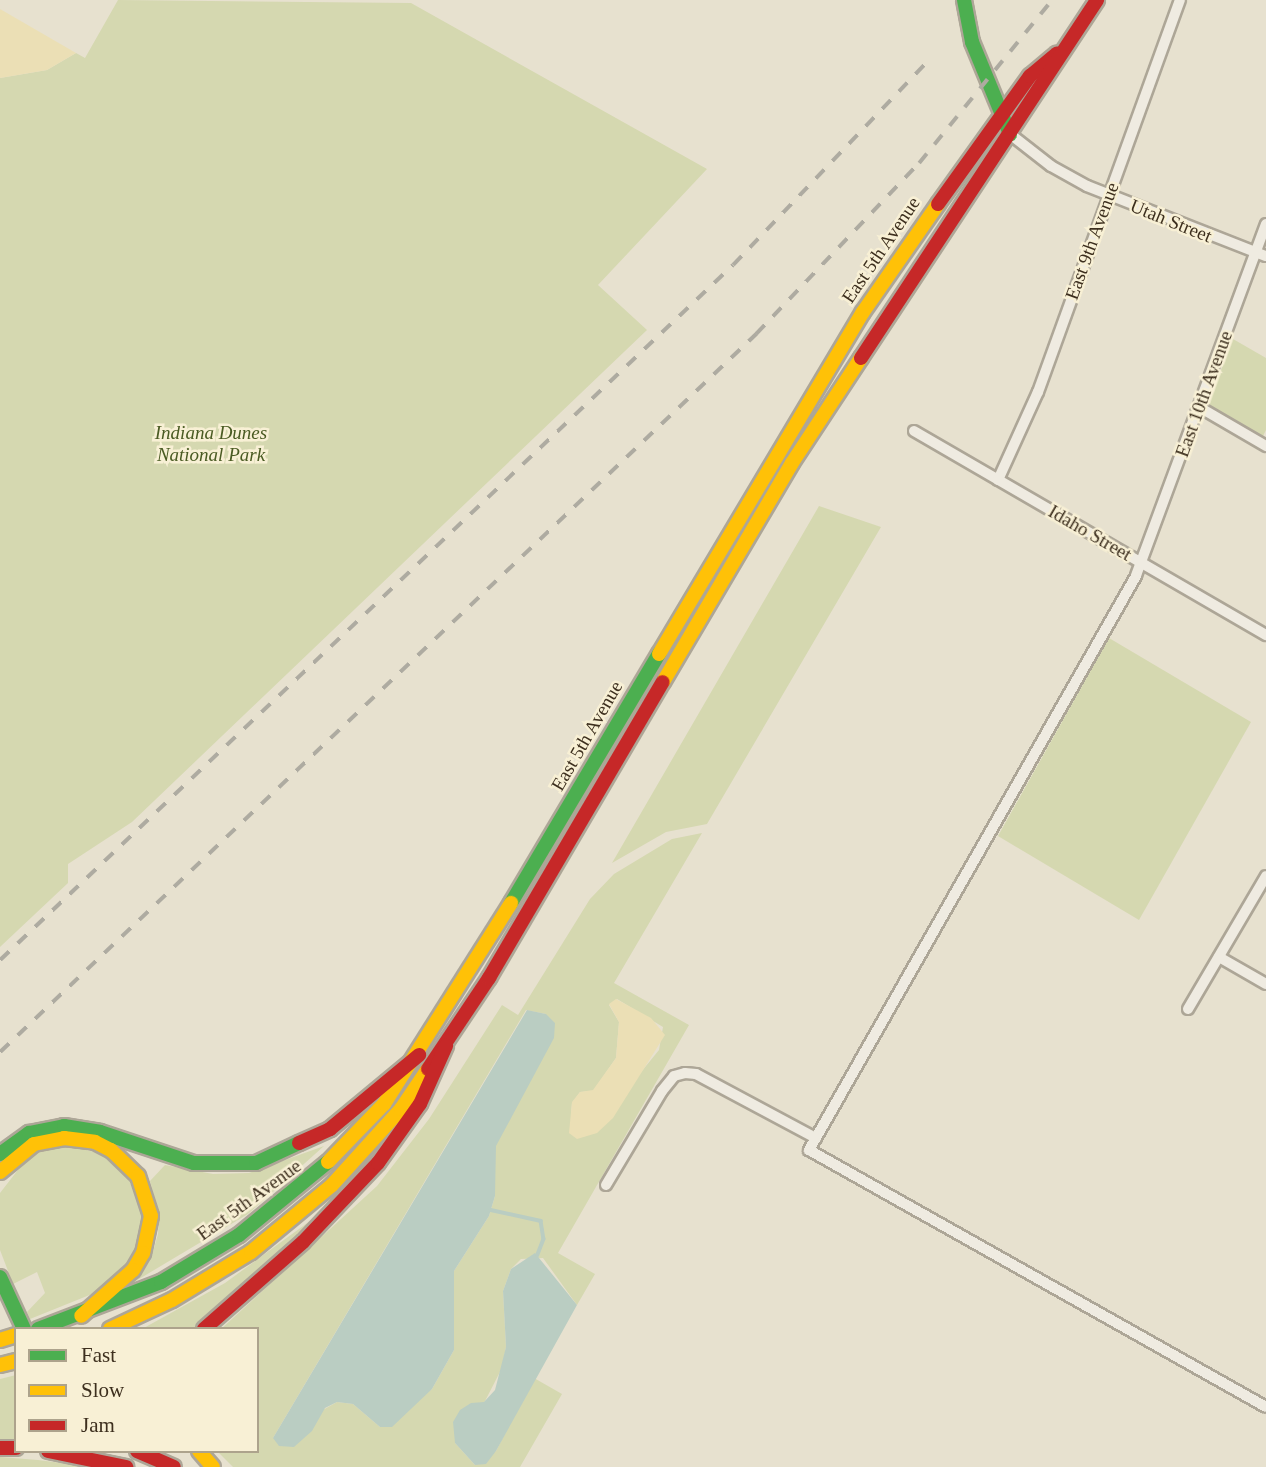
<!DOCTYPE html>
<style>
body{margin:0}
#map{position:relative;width:1266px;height:1467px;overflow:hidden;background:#e7e1cf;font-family:Georgia,serif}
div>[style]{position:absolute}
.green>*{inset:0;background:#d5d8b0}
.sand>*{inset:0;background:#ebdfb5}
.water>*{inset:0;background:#bacdc2}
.stream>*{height:3.5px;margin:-1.75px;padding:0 1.75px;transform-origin:1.75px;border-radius:1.75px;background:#bacdc2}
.roads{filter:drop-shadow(2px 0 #ada697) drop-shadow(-2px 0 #ada697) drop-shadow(0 2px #ada697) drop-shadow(0 -2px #ada697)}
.street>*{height:10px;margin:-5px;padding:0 5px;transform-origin:5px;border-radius:5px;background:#efebe1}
.fast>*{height:14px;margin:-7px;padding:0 7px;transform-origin:7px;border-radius:7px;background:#4caf50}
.slow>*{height:14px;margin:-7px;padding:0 7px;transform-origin:7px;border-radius:7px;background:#ffc107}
.jam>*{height:14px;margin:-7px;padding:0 7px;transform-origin:7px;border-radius:7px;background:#c62828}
.rail>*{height:3.5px;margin-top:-1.75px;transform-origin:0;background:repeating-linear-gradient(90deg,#aeaba1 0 12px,transparent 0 24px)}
span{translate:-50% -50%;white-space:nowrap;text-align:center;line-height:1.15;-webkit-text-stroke:5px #f8f0d5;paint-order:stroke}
.street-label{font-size:19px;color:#3d2f1e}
.park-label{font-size:19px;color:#4a5b23;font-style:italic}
.legend{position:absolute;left:14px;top:1327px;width:245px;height:126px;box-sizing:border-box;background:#f8f0d5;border:2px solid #ada38c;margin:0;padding:9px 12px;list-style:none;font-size:21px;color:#3d2f1e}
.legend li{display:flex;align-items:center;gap:14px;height:35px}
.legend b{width:35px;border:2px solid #ada38c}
</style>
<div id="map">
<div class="green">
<i style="clip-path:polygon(118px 0,411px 3px,707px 169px,598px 285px,647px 330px,132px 822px,68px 864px,68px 883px,0 947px,0 78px,47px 70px,76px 53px,85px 58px)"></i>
<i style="clip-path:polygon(1233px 339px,1266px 358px,1266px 430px,1262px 438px,1207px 406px)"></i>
<i style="clip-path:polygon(819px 506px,881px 527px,707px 824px,666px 832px,612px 863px)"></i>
<i style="clip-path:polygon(1109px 638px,1251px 722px,1139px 920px,998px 836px)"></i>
<i style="clip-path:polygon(evenodd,702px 833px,614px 983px,689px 1025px,558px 1253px,595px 1274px,577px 1305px,543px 1258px,521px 1259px,511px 1269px,503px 1291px,506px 1347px,502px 1368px,484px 1403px,471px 1403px,455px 1443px,475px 1465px,496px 1451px,534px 1378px,562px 1394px,520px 1467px,233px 1467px,217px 1451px,257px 1451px,257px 1329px,221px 1329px,377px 1186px,429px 1119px,502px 1005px,518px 1015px,590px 899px,614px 874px,672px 839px,702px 833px,617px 999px,663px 1027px,659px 1050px,637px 1077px,571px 1113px,572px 1103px,580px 1092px,593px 1091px,616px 1058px,619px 1022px,609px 1005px,617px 999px,702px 833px,526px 1010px,546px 1014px,528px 1081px,495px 1146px,495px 1196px,489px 1216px,454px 1271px,454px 1350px,432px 1389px,380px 1427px,353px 1404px,337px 1402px,273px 1438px,526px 1010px)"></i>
<i style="clip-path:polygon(67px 1145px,102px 1154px,128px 1178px,143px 1211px,137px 1249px,128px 1266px,97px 1292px,30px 1319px,27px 1312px,45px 1293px,37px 1272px,13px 1284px,0 1250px,0 1193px,28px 1157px,50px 1147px)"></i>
<i style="clip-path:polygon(324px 1146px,248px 1214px,129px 1285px,152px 1255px,158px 1234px,159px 1214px,150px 1181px,165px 1165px,213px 1174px,249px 1173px)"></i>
<i style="clip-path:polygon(336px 1202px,197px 1329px,142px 1329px,225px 1283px)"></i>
<i style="clip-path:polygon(16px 1375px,16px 1441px,0 1441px,0 1379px)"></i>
<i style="clip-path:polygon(0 1457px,38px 1460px,94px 1467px,0 1467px)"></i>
</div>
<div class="sand">
<i style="clip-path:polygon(0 9px,76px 53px,47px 70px,0 78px)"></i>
<i style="clip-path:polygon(616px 999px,651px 1018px,665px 1035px,613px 1118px,597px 1133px,577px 1139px,569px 1133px,572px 1102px,580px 1092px,593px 1090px,616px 1058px,619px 1022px,609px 1004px)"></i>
</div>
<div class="water">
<i style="clip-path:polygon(527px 1010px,546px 1014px,555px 1023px,554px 1038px,496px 1146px,495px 1196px,489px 1216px,454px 1271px,454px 1350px,432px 1389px,392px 1427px,380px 1427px,353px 1404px,337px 1402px,325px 1408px,312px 1431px,294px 1447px,279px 1446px,273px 1438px)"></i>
<i style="clip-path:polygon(535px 1253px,577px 1305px,496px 1451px,486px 1464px,475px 1465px,455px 1443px,453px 1422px,460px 1410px,471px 1403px,484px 1402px,495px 1390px,506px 1347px,503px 1291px,511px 1269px)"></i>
</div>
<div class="stream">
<i style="left:491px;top:1210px;width:51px;rotate:12.4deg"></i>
<i style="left:541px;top:1221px;width:18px;rotate:81deg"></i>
<i style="left:544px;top:1239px;width:17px;rotate:111deg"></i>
</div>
<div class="roads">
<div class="street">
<i style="left:1010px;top:134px;width:52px;rotate:38deg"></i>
<i style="left:1051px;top:166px;width:41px;rotate:29.1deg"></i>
<i style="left:1087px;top:186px;width:192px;rotate:21.4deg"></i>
<i style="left:1266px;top:224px;width:375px;rotate:110.3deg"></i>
<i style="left:1136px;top:576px;width:661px;rotate:119.67deg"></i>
<i style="left:809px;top:1150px;width:524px;rotate:29.35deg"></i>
<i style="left:1199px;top:407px;width:78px;rotate:30.2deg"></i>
<i style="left:914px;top:431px;width:407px;rotate:30.1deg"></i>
<i style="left:998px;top:480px;width:97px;rotate:-65.6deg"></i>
<i style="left:1038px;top:392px;width:417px;rotate:-70.1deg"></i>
<i style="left:1219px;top:957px;width:54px;rotate:29.9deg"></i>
<i style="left:1188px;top:1009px;width:154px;rotate:-59.6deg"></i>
<i style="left:606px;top:1185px;width:109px;rotate:-59.2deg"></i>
<i style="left:662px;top:1091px;width:19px;rotate:-51deg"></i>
<i style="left:674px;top:1076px;width:11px;rotate:-15deg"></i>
<i style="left:685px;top:1073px;width:11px;rotate:5deg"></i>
<i style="left:696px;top:1074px;width:136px;rotate:28.1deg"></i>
</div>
<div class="fast">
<i style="left:964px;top:0;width:43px;rotate:79.2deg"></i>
<i style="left:972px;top:42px;width:100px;rotate:67.6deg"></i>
<i style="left:511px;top:903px;width:290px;rotate:-59.3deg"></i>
<i style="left:0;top:1154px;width:36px;rotate:-36deg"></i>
<i style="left:29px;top:1133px;width:36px;rotate:-11deg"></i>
<i style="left:64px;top:1126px;width:36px;rotate:9deg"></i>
<i style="left:100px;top:1132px;width:99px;rotate:18.3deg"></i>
<i style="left:194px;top:1163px;width:62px"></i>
<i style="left:256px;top:1163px;width:47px;rotate:-24.9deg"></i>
<i style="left:0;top:1277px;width:57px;rotate:65.2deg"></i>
<i style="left:38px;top:1329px;width:132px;rotate:-20.9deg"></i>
<i style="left:161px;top:1282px;width:91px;rotate:-31.1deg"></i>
<i style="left:239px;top:1235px;width:115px;rotate:-39.4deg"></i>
</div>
<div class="slow">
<i style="left:659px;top:654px;width:398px;rotate:-59.2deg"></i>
<i style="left:863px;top:312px;width:131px;rotate:-55.2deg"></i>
<i style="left:663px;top:682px;width:254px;rotate:-59.5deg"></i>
<i style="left:792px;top:463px;width:126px;rotate:-56.7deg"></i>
<i style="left:328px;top:1162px;width:81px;rotate:-46deg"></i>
<i style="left:384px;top:1104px;width:238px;rotate:-57.7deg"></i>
<i style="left:0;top:1172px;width:44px;rotate:-39.5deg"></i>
<i style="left:34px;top:1144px;width:31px;rotate:-11deg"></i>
<i style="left:64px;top:1138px;width:31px;rotate:7deg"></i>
<i style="left:95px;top:1142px;width:18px;rotate:27deg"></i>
<i style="left:111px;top:1150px;width:37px;rotate:44deg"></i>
<i style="left:138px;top:1176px;width:42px;rotate:72deg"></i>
<i style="left:151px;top:1216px;width:38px;rotate:102deg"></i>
<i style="left:143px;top:1253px;width:20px;rotate:120deg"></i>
<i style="left:133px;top:1270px;width:69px;rotate:138.5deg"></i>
<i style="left:110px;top:1329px;width:68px;rotate:-25.1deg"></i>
<i style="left:172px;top:1300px;width:92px;rotate:-31.3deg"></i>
<i style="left:251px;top:1252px;width:105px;rotate:-39.6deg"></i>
<i style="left:332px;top:1185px;width:103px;rotate:-47.8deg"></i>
<i style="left:401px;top:1109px;width:48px;rotate:-56deg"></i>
<i style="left:0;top:1340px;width:17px;rotate:-17deg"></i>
<i style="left:0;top:1365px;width:16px;rotate:-14deg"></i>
<i style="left:199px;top:1451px;width:21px;rotate:49deg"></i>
</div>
<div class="jam">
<i style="left:938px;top:204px;width:158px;rotate:-54.3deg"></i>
<i style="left:1030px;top:76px;width:35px;rotate:-40deg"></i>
<i style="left:861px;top:358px;width:429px;rotate:-56.6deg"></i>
<i style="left:428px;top:1069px;width:110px;rotate:-56.2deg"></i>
<i style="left:489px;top:978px;width:343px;rotate:-59.6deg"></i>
<i style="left:299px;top:1143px;width:34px;rotate:-24deg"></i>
<i style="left:330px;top:1129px;width:116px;rotate:-39.7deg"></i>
<i style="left:204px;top:1329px;width:132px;rotate:-41.3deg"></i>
<i style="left:303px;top:1242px;width:109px;rotate:-46.5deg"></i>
<i style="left:378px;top:1163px;width:72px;rotate:-54.6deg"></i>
<i style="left:420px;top:1104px;width:64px;rotate:-65.9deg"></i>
<i style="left:0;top:1448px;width:16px"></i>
<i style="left:48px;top:1451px;width:80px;rotate:11.6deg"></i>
<i style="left:137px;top:1451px;width:40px;rotate:23.4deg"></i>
</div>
</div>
<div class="rail">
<i style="left:0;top:960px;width:1010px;rotate:-43.48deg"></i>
<i style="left:733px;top:265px;width:279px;rotate:-46.3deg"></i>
<i style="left:0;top:1052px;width:1043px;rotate:-43.52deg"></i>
<i style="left:756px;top:334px;width:236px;rotate:-46.4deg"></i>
<i style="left:919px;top:163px;width:210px;rotate:-50.8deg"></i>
</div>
<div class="street-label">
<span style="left:1171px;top:221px;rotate:22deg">Utah Street</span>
<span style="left:1092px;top:241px;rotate:-70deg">East 9th Avenue</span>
<span style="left:881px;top:250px;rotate:-56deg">East 5th Avenue</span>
<span style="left:1204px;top:394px;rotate:-70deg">East 10th Avenue</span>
<span style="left:1090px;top:533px;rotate:30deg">Idaho Street</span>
<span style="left:587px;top:736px;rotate:-60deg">East 5th Avenue</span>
<span style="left:249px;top:1200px;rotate:-36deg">East 5th Avenue</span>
</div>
<div class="park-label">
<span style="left:211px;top:444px">Indiana Dunes<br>National Park</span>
</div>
<ul class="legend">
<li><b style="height:9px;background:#4caf50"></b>Fast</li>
<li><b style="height:9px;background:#ffc107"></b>Slow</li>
<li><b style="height:9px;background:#c62828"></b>Jam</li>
</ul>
</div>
